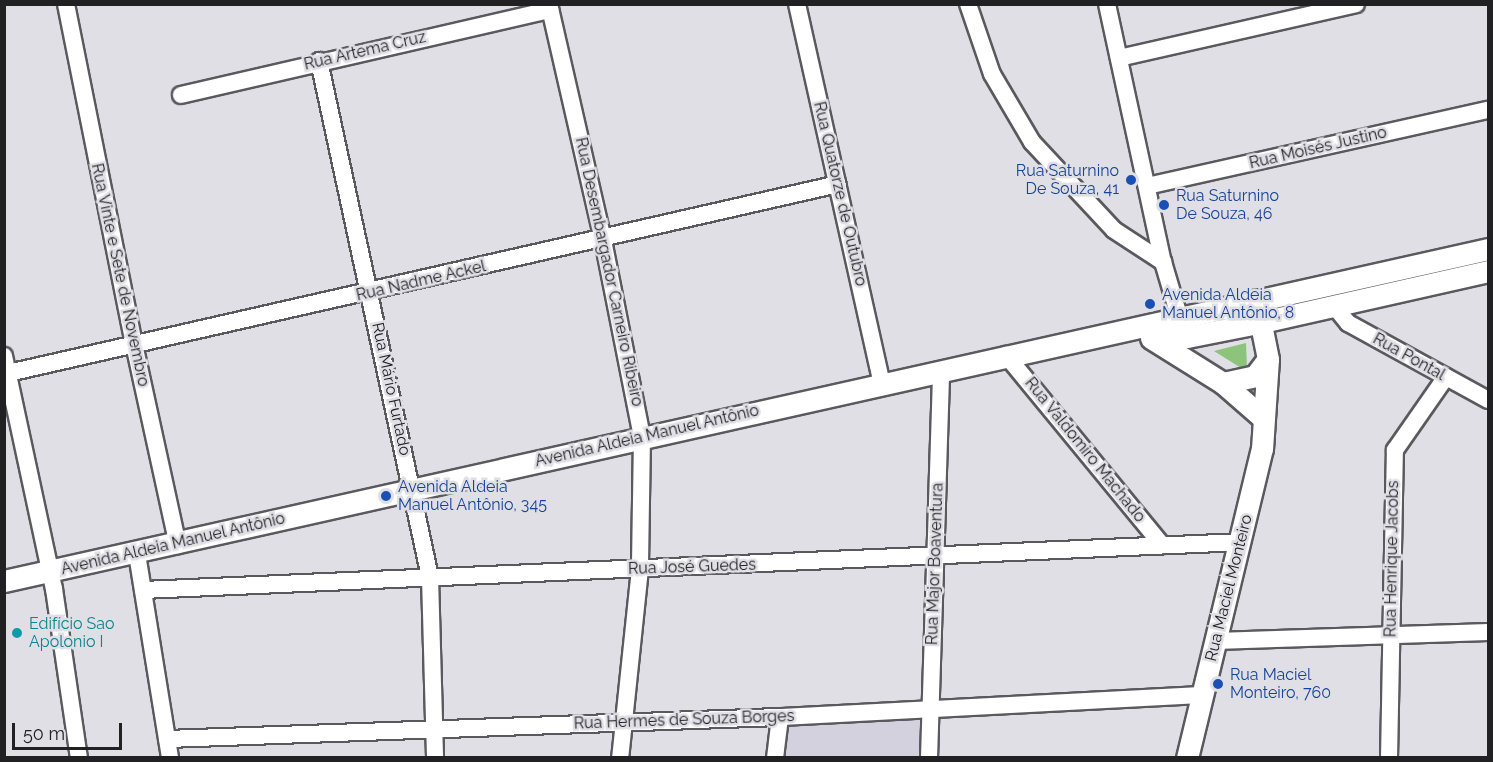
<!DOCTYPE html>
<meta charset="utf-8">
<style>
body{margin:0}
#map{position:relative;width:1493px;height:762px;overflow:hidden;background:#e0dfe5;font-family:Raleway,sans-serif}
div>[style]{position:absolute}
.built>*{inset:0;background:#d4d1de}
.green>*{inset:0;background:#8bc47a}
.roads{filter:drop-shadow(2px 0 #5a595e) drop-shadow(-2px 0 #5a595e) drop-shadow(0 2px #5a595e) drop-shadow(0 -2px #5a595e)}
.minor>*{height:16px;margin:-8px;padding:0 8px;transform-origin:8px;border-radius:8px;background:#fff}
.tertiary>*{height:21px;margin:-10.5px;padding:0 10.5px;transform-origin:10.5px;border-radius:10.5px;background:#fff}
.dots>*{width:16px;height:16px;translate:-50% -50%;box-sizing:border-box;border:3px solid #e0dfe5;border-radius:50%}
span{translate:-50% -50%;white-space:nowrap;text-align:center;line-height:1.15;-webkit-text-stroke:5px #e0dfe5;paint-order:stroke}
.street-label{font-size:16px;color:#212022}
.transit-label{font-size:16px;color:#164399}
.right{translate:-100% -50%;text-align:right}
.left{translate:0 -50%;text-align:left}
.culture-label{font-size:16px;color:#0d838f}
.frame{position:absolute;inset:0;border:6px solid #212022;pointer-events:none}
.scale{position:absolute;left:12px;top:723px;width:110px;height:27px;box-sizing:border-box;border:3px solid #212022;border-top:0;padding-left:8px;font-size:18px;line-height:21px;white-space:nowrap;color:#212022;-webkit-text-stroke:4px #e0dfe5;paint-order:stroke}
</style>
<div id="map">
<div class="built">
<i style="clip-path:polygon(930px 710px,929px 757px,775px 758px,780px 717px)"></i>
</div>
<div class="green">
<i style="clip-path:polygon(1246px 343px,1247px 368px,1241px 368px,1214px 351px)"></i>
</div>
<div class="roads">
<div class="minor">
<i style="left:66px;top:4px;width:347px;rotate:78.7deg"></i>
<i style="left:134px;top:344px;width:206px;rotate:77.7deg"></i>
<i style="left:549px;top:4px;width:242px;rotate:77.1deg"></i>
<i style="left:603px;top:240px;width:201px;rotate:78.8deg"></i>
<i style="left:642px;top:437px;width:132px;rotate:90.9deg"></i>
<i style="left:640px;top:569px;width:190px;rotate:96deg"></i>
<i style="left:797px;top:4px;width:388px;rotate:77.4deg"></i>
<i style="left:968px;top:4px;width:74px;rotate:71.1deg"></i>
<i style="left:992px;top:74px;width:79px;rotate:59.5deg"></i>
<i style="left:1032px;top:142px;width:120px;rotate:47deg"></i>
<i style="left:1114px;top:230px;width:59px;rotate:33.1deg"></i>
<i style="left:1107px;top:4px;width:264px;rotate:77.8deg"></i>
<i style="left:1163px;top:262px;width:56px;rotate:73.5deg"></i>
<i style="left:1119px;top:58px;width:243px;rotate:-12.8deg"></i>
<i style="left:319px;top:61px;width:528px;rotate:77.86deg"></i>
<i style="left:430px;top:577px;width:181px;rotate:88.4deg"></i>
<i style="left:181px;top:95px;width:379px;rotate:-13deg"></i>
<i style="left:1147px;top:186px;width:349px;rotate:-12.6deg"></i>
<i style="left:1335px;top:307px;width:21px;rotate:51deg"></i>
<i style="left:1348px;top:323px;width:160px;rotate:28.8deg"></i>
<i style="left:1006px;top:355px;width:246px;rotate:50.6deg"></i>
<i style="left:4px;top:356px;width:238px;rotate:77.9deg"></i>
<i style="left:54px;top:589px;width:171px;rotate:81.6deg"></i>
<i style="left:4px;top:374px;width:855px;rotate:-12.83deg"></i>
<i style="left:137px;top:554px;width:207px;rotate:80.8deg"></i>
<i style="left:143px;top:590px;width:1099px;rotate:-2.5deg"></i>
<i style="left:1216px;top:641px;width:272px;rotate:-1.9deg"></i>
<i style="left:167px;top:739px;width:613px;rotate:-2.06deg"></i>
<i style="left:780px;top:717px;width:423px;rotate:-3deg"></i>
<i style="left:775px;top:758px;width:41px;rotate:-83deg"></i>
<i style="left:929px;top:758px;width:388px;rotate:-88.2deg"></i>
<i style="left:1389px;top:758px;width:308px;rotate:-88.9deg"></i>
<i style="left:1395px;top:450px;width:89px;rotate:-55.1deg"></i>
</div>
<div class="tertiary">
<i style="left:1151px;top:338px;width:85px;rotate:32deg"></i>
<i style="left:1223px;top:383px;width:53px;rotate:41.2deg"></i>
<i style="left:1152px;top:338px;width:35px;rotate:-2deg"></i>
<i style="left:1187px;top:337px;width:76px;rotate:-11.3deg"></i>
<i style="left:1262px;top:322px;width:232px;rotate:-12.7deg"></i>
<i style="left:1223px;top:383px;width:33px;rotate:-12deg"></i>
<i style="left:1255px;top:376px;width:21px;rotate:-53deg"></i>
<i style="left:4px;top:581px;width:1521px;rotate:-12.61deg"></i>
<i style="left:1187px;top:758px;width:318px;rotate:-76.4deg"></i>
<i style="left:1262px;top:449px;width:90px;rotate:-86.2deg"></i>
<i style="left:1268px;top:359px;width:60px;rotate:-101.5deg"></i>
</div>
</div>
<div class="dots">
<i style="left:1131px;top:180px;background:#1a4fb4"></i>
<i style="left:1164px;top:205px;background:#1a4fb4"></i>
<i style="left:1150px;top:304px;background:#1a4fb4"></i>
<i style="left:386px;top:496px;background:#1a4fb4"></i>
<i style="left:17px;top:633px;background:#0f9aa8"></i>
<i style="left:1218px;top:684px;background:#1a4fb4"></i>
</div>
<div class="street-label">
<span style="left:365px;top:51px;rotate:-13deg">Rua Artema Cruz</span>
<span style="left:1318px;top:148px;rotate:-13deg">Rua Moisés Justino</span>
<span style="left:840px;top:194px;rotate:77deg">Rua Quatorze de Outubro</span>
<span style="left:609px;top:272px;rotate:78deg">Rua Desembargador Carneiro Ribeiro</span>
<span style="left:120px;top:275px;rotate:78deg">Rua Vinte e Sete de Novembro</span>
<span style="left:421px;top:281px;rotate:-13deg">Rua Nadme Ackel</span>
<span style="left:1409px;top:357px;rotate:29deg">Rua Pontal</span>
<span style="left:391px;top:389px;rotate:78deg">Rua Mário Furtado</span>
<span style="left:647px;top:436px;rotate:-13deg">Avenida Aldeia Manuel Antônio</span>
<span style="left:1085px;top:450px;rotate:51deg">Rua Valdomiro Machado</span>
<span style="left:173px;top:544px;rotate:-13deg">Avenida Aldeia Manuel Antônio</span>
<span style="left:1392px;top:559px;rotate:-89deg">Rua Henrique Jacobs</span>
<span style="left:935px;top:564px;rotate:-88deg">Rua Major Boaventura</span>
<span style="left:692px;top:567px;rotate:-2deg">Rua José Guedes</span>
<span style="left:1229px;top:588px;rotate:-76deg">Rua Maciel Monteiro</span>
<span style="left:684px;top:720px;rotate:-2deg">Rua Hermes de Souza Borges</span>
</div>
<div class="transit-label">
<span class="right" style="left:1119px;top:180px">Rua Saturnino<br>De Souza, 41</span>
<span class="left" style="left:1176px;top:205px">Rua Saturnino<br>De Souza, 46</span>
<span class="left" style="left:1162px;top:304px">Avenida Aldeia<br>Manuel Antônio, 8</span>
<span class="left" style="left:398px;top:496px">Avenida Aldeia<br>Manuel Antônio, 345</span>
<span class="left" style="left:1230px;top:684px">Rua Maciel<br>Monteiro, 760</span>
</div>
<div class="culture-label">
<span class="left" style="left:29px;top:633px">Edifício Sao<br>Apolonio I</span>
</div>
<div class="frame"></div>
<div class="scale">50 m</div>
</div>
